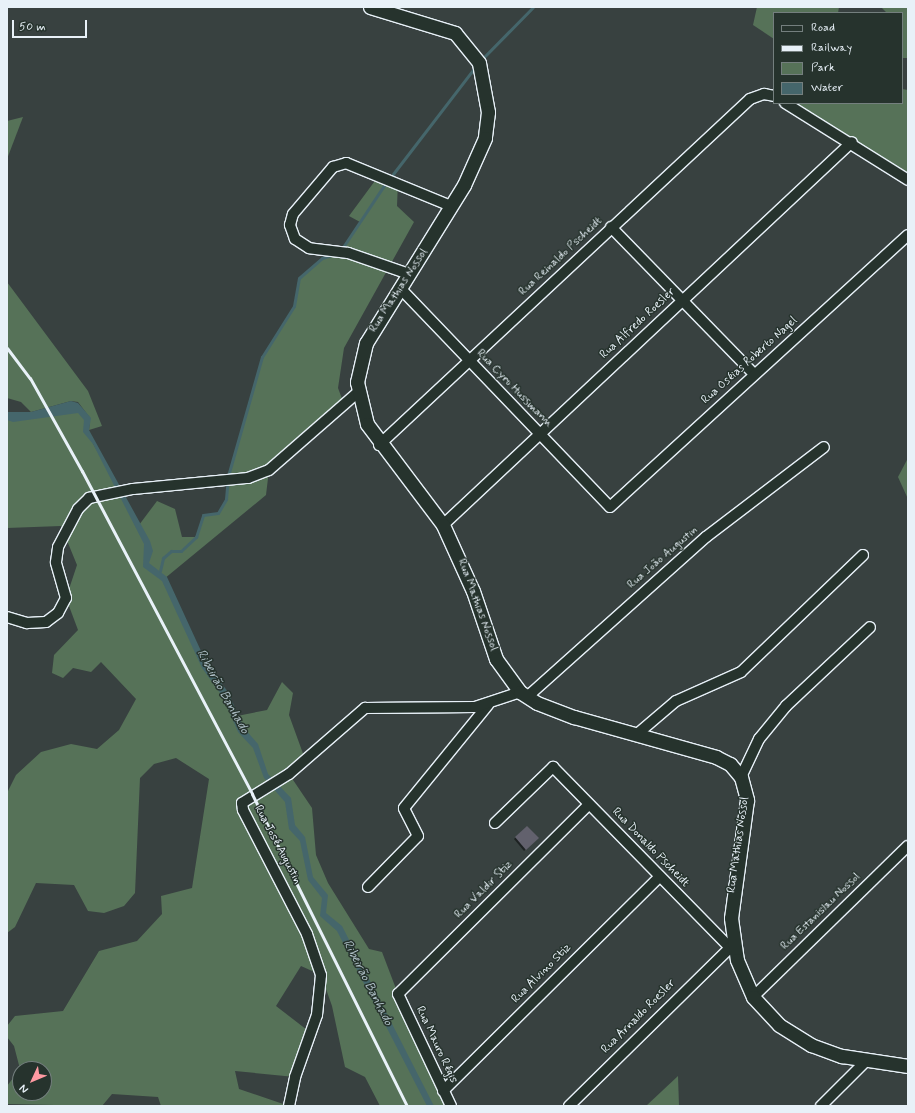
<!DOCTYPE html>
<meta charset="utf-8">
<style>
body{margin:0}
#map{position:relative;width:915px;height:1113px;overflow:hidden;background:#384140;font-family:Mynerve,sans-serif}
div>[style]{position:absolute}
.green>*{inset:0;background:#567258}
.water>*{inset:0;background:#45666b}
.shadow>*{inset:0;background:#0007}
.stream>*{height:3px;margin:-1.5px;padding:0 1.5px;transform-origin:1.5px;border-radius:1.5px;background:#45666b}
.building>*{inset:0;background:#62616d}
.roads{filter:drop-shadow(1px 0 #e8f1f8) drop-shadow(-1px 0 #e8f1f8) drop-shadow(0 1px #e8f1f8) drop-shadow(0 -1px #e8f1f8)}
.minor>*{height:10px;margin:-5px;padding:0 5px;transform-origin:5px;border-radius:5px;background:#26332d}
.tertiary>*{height:13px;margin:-6.5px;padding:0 6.5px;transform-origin:6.5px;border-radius:6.5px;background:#26332d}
.rail>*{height:3px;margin:-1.5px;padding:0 1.5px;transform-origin:1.5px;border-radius:1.5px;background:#e8f1f8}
span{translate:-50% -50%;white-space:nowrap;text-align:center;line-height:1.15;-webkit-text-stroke:3px #26332d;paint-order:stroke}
.street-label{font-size:12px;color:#e8f1f8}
.water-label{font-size:13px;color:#afc0c7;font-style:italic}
.frame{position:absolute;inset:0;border:8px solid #e8f1f8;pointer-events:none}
.legend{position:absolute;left:773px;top:12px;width:130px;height:92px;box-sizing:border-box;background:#26332d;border:1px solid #747f7e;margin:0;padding:5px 7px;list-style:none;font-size:12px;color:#e8f1f8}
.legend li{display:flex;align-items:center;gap:8px;height:20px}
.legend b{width:20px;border:1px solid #747f7e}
.north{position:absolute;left:12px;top:1061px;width:40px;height:40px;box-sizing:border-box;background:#26332d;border:1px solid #747f7e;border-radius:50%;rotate:226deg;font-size:11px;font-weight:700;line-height:16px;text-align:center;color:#e8f1f8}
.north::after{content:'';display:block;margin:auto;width:14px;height:18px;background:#ff9aa2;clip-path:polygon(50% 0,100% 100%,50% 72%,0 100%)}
.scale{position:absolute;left:12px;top:20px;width:75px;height:18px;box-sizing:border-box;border:2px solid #e8f1f8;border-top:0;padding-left:5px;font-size:12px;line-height:14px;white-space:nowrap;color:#e8f1f8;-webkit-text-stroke:3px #26332d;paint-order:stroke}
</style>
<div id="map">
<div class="green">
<i style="clip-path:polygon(757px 7px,839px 7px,838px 13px,774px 13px,774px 39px,753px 25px)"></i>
<i style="clip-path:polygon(881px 7px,908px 7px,908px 58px,902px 58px,902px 13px,887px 13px)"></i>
<i style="clip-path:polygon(902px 89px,908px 90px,908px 180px,794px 108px,800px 103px,902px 103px)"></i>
<i style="clip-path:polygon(23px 117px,7px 159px,7px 121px)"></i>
<i style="clip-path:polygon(evenodd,380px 174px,398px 182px,397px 206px,414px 222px,344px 348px,338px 388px,344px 404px,269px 470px,266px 495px,164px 579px,204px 667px,237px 716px,267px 710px,282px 682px,293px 693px,289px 715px,305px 759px,289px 774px,312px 808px,316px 855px,328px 883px,369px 949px,382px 952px,398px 994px,451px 1106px,380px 1106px,365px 1077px,345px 1067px,332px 1006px,321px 975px,301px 966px,276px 1006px,311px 1033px,295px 1077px,235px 1071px,239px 1089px,289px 1106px,161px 1106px,158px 1097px,112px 1094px,102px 1106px,7px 1104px,7px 1086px,20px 1069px,14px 1046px,7px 1037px,7px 1026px,15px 1016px,63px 1011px,99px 951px,137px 941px,162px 914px,161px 896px,192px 888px,209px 779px,176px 758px,154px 764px,140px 778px,135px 893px,124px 906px,104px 913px,88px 911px,74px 885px,36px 883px,15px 927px,7px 933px,7px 793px,16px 775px,41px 752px,71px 744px,97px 749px,119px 730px,136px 699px,101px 662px,91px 672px,73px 668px,63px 678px,52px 673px,54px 655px,78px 630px,66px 598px,77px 565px,61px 526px,7px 528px,7px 416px,77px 407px,87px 420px,86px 431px,139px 525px,157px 501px,175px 509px,182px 537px,196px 537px,203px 515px,218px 513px,226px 499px,228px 476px,262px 357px,294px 306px,299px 278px,322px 258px,340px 252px,360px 222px,349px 216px,380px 174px,20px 1069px,44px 1069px,44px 1093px,20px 1093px,20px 1069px)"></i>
<i style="clip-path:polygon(7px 282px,88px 391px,102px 426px,89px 430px,90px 418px,78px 402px,71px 401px,31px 412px,21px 402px,7px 398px)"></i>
<i style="clip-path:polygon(908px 458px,908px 499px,898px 477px)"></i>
<i style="clip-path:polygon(678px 1076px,679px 1106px,646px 1106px)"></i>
</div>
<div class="water">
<i style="clip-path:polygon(71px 401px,78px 403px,91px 418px,89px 430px,150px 541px,153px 551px,149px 563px,167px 577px,207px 664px,228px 692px,244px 728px,258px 744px,268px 774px,291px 798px,295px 825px,305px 837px,313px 877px,328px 895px,326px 913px,342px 926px,434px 1106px,427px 1106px,337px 931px,320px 916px,322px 898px,308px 880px,300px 841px,289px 829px,285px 802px,264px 778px,253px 748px,238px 732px,223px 697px,202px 668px,162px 581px,143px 567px,144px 544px,93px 444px,83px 432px,84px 420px,78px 413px,13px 422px,7px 420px,7px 412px,31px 412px)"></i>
</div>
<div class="shadow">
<i style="clip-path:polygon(527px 827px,538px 838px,524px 851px,514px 839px)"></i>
</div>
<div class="stream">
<i style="left:481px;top:60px;width:74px;rotate:-45.5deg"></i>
<i style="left:393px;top:174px;width:136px;rotate:-52.5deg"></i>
<i style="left:341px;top:250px;width:83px;rotate:-56.3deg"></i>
<i style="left:160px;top:571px;width:13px;rotate:-77deg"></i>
<i style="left:163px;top:558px;width:11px;rotate:-41deg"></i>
<i style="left:171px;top:551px;width:10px"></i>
<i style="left:181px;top:551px;width:21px;rotate:-43deg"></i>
<i style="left:196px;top:537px;width:23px;rotate:-72deg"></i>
<i style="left:203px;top:515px;width:15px;rotate:-8deg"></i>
<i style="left:218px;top:513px;width:16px;rotate:-60deg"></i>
<i style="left:226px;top:499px;width:23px;rotate:-85deg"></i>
<i style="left:228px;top:476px;width:124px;rotate:-74.1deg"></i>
<i style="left:262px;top:357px;width:60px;rotate:-57.9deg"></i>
<i style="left:294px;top:306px;width:28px;rotate:-80deg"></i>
<i style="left:299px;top:278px;width:30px;rotate:-41deg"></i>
<i style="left:322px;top:258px;width:10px;rotate:-17deg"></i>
</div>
<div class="building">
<i style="clip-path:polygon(527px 826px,539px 838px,526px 850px,515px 837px)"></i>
</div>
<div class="roads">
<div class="minor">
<i style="left:785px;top:103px;width:145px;rotate:32deg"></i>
<i style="left:611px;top:227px;width:205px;rotate:45.8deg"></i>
<i style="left:409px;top:274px;width:65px;rotate:-161deg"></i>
<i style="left:348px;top:253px;width:39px;rotate:-173deg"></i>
<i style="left:309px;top:248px;width:17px;rotate:-147deg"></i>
<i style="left:295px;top:239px;width:15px;rotate:-110deg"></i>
<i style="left:290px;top:225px;width:11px;rotate:-75deg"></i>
<i style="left:293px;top:214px;width:62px;rotate:-49.6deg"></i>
<i style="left:333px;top:167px;width:14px;rotate:-17deg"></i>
<i style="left:346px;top:163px;width:113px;rotate:22.3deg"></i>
<i style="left:400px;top:288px;width:303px;rotate:46.2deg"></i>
<i style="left:610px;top:507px;width:403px;rotate:-42.4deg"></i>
<i style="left:379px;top:445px;width:507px;rotate:-43deg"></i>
<i style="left:750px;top:99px;width:15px;rotate:-20deg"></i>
<i style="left:764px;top:94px;width:10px;rotate:11deg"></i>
<i style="left:443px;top:525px;width:560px;rotate:-43.12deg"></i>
<i style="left:7px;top:617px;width:21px;rotate:17deg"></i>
<i style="left:27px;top:623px;width:19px;rotate:-3deg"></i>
<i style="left:46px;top:622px;width:15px;rotate:-37deg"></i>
<i style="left:58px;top:613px;width:17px;rotate:-62deg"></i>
<i style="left:66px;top:598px;width:37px;rotate:-106deg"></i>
<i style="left:56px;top:562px;width:15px;rotate:-82deg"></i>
<i style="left:58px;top:547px;width:43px;rotate:-62.2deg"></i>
<i style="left:78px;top:509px;width:16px;rotate:-45deg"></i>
<i style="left:89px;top:498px;width:45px;rotate:-11.6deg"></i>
<i style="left:133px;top:489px;width:116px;rotate:-5.5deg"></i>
<i style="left:248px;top:478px;width:22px;rotate:-21deg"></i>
<i style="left:269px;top:470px;width:117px;rotate:-41.2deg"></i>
<i style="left:527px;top:697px;width:240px;rotate:-41.8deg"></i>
<i style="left:706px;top:537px;width:148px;rotate:-37.3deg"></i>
<i style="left:636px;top:735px;width:52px;rotate:-40.4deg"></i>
<i style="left:676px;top:701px;width:71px;rotate:-24deg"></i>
<i style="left:741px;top:672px;width:169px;rotate:-43.8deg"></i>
<i style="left:741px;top:777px;width:42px;rotate:-64.7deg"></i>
<i style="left:759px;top:739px;width:43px;rotate:-50.7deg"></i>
<i style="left:786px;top:706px;width:115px;rotate:-43.2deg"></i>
<i style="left:495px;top:823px;width:81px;rotate:-44deg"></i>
<i style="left:553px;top:767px;width:250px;rotate:45.6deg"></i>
<i style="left:368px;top:887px;width:71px;rotate:-45.6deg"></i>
<i style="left:418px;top:836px;width:31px;rotate:-117deg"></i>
<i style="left:404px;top:808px;width:133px;rotate:-50.8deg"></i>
<i style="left:753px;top:997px;width:216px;rotate:-44.3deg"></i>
<i style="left:443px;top:1091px;width:305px;rotate:-44.7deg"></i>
<i style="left:289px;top:1106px;width:30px;rotate:-78deg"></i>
<i style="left:295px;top:1077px;width:66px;rotate:-70.5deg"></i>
<i style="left:317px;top:1015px;width:40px;rotate:-84.3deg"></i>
<i style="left:321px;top:975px;width:43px;rotate:-108.9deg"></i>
<i style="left:307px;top:934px;width:140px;rotate:-117.3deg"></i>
<i style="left:243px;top:810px;width:7px;rotate:-98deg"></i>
<i style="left:242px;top:803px;width:55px;rotate:-31.7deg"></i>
<i style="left:289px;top:774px;width:101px;rotate:-41deg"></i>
<i style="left:365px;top:708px;width:110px;rotate:-0.5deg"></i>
<i style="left:475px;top:707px;width:47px;rotate:-18.4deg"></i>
<i style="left:451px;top:1106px;width:124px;rotate:-115.3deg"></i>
<i style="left:398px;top:994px;width:269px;rotate:-44.8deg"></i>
<i style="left:569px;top:1106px;width:231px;rotate:-44.5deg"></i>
<i style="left:821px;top:1106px;width:64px;rotate:-45deg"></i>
</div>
<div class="tertiary">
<i style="left:370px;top:7px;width:89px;rotate:17deg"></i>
<i style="left:455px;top:33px;width:38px;rotate:51deg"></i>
<i style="left:479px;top:63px;width:50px;rotate:79.6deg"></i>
<i style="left:488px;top:112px;width:26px;rotate:97deg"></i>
<i style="left:485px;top:138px;width:51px;rotate:114.1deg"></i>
<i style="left:464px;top:185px;width:186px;rotate:121.8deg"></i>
<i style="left:366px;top:343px;width:40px;rotate:103deg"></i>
<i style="left:357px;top:382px;width:43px;rotate:76.6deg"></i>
<i style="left:367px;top:424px;width:126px;rotate:53deg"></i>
<i style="left:443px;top:525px;width:72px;rotate:65.6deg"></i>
<i style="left:473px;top:591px;width:72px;rotate:71.3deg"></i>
<i style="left:496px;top:659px;width:41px;rotate:54deg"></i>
<i style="left:520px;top:692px;width:20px;rotate:33deg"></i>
<i style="left:537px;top:703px;width:40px;rotate:21deg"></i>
<i style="left:574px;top:717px;width:148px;rotate:15.7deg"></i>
<i style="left:716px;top:757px;width:16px;rotate:27deg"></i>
<i style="left:730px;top:764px;width:17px;rotate:50deg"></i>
<i style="left:741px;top:777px;width:24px;rotate:75deg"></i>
<i style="left:747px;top:800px;width:119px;rotate:97.7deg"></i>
<i style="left:731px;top:918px;width:42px;rotate:81.9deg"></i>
<i style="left:737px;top:960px;width:40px;rotate:66.6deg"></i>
<i style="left:753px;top:997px;width:38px;rotate:47deg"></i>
<i style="left:779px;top:1025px;width:38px;rotate:32deg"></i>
<i style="left:811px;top:1045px;width:33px;rotate:20deg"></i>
<i style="left:842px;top:1056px;width:67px;rotate:8.6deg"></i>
</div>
</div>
<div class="rail">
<i style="left:7px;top:348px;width:38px;rotate:53deg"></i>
<i style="left:30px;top:378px;width:107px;rotate:60.8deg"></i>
<i style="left:82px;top:471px;width:365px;rotate:62.2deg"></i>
<i style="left:252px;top:794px;width:348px;rotate:63.6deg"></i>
</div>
<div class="street-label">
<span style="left:561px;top:257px;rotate:-43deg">Rua Reinaldo Pscheidt</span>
<span style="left:399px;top:291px;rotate:-57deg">Rua Mathias Nossol</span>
<span style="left:638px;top:324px;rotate:-43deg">Rua Alfredo Roesler</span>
<span style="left:750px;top:361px;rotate:-42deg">Rua Oséias Roberto Nagel</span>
<span style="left:514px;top:389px;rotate:46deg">Rua Cyro Hussmann</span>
<span style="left:663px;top:558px;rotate:-41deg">Rua João Augustin</span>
<span style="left:477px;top:605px;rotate:70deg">Rua Mathias Nossol</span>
<span style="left:277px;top:845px;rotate:62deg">Rua José Augustin</span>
<span style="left:739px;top:845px;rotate:-82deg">Rua Mathias Nossol</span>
<span style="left:650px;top:848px;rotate:46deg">Rua Donaldo Pscheidt</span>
<span style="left:484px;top:890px;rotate:-45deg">Rua Valdir Stiz</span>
<span style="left:821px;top:912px;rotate:-44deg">Rua Estanislau Nossol</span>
<span style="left:542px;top:974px;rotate:-45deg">Rua Alvino Stiz</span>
<span style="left:639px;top:1017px;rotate:-45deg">Rua Arnaldo Roesler</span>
<span style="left:436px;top:1045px;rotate:65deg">Rua Mauro Régis</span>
</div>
<div class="water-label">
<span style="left:222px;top:692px;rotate:61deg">Ribeirão Banhado</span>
<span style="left:367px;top:983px;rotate:63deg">Ribeirão Banhado</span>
</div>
<div class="frame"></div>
<ul class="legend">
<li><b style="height:5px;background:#26332d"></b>Road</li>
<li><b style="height:5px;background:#e8f1f8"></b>Railway</li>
<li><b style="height:11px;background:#567258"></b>Park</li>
<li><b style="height:11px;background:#45666b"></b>Water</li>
</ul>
<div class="north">N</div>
<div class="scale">50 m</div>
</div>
